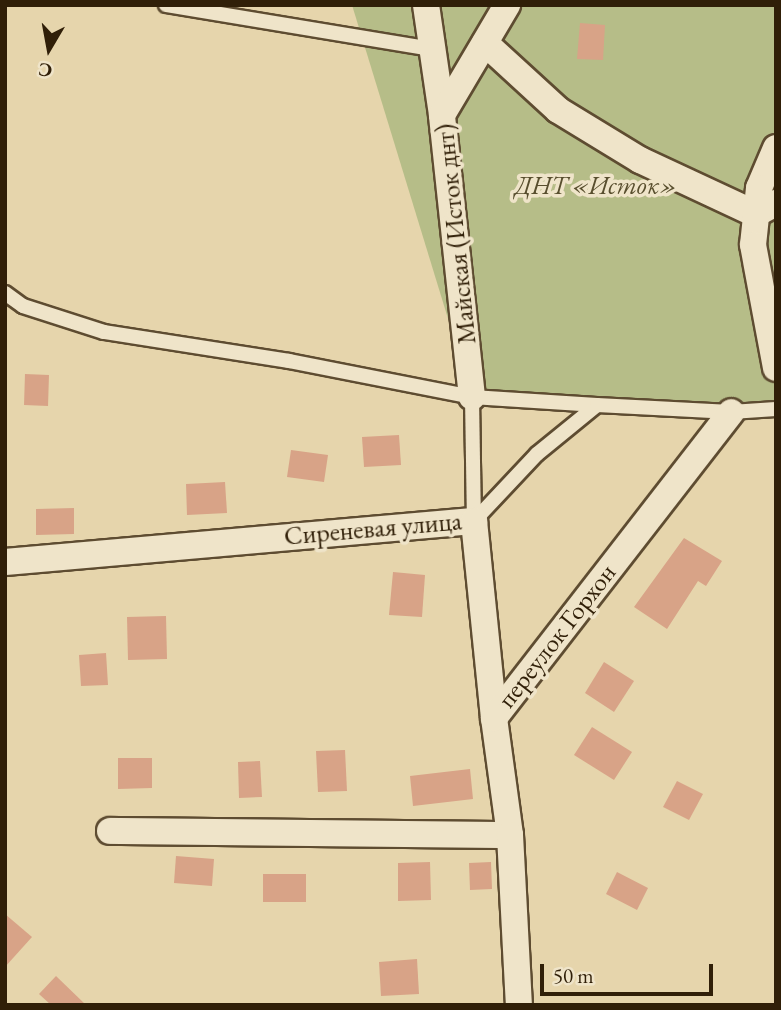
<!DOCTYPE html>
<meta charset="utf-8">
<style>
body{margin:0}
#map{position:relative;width:781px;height:1010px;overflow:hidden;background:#e6d5ac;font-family:"EB Garamond",serif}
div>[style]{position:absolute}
.green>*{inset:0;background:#b6bd88}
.building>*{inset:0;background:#d8a387}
.roads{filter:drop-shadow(2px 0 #5e4c31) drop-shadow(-2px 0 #5e4c31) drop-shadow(0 2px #5e4c31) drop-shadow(0 -2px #5e4c31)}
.lane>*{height:14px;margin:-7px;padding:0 7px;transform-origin:7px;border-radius:7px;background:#efe4c9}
.street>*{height:26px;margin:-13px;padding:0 13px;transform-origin:13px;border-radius:13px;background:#efe4c9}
span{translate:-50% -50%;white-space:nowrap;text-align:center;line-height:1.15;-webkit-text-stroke:7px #efe4c9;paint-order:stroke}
.park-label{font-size:26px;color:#584e2e;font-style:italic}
.street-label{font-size:26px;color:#301f08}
.frame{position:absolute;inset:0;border:7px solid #301f08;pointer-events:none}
.north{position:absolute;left:14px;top:14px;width:70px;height:70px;-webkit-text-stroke:5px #efe4c9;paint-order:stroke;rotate:190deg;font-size:19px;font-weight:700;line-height:28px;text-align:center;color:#301f08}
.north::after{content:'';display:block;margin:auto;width:24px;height:32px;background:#301f08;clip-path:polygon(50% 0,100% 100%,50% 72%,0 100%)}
.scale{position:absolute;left:540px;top:964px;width:173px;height:32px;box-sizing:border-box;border:4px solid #301f08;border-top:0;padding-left:9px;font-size:21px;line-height:24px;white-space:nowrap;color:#301f08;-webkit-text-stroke:5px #efe4c9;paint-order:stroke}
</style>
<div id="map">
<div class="green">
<i style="clip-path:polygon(352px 5px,776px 5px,776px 416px,472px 397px)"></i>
</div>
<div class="building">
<i style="clip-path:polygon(580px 23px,605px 25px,603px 60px,577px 59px)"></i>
<i style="clip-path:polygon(25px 374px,49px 375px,48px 406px,24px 405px)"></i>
<i style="clip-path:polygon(399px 435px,401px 465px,364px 467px,362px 437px)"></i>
<i style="clip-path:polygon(291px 450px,328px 455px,324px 482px,287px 477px)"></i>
<i style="clip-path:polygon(225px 482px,227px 513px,187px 515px,186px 484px)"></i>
<i style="clip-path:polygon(74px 508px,74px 534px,36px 535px,36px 509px)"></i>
<i style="clip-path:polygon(684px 538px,722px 561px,706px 586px,698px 581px,667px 629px,634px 607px)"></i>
<i style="clip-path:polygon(393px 572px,425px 575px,422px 617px,389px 615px)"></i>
<i style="clip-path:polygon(166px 616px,167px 659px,128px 660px,127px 617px)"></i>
<i style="clip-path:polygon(106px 653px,108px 685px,81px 686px,79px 655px)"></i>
<i style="clip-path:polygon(604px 662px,634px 681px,614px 712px,585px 693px)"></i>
<i style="clip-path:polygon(592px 727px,632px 752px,614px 780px,574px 755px)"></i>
<i style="clip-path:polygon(345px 750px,347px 791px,318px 792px,316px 751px)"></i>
<i style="clip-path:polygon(118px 758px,152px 758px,152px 788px,118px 789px)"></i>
<i style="clip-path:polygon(260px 761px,262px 797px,239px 798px,238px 762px)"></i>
<i style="clip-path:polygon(470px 769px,473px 799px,413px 806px,410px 776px)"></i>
<i style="clip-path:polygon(677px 781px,703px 794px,689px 820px,663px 807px)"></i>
<i style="clip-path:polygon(176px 856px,214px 859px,212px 886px,174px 883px)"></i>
<i style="clip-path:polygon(430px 862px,431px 900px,398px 901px,398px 863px)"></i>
<i style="clip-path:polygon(491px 862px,492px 889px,470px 890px,469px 863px)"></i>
<i style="clip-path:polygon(617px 872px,648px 888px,637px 910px,606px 894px)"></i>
<i style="clip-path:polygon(263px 874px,306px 874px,306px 902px,263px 902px)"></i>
<i style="clip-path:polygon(5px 914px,32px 937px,5px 967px)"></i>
<i style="clip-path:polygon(417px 959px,419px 994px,381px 996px,379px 962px)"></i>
<i style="clip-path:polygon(56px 976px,86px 1005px,51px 1005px,39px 994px)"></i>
</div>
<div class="roads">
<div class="lane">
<i style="left:166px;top:5px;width:270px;rotate:9.4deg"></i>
<i style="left:5px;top:293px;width:22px;rotate:36deg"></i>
<i style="left:23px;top:306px;width:85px;rotate:17.8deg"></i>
<i style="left:104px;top:332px;width:187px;rotate:8.9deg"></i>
<i style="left:289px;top:361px;width:187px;rotate:11.1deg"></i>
<i style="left:472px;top:397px;width:124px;rotate:89.1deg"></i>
<i style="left:472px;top:397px;width:125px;rotate:3.7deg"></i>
<i style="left:474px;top:521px;width:92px;rotate:-46.8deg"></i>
<i style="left:537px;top:454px;width:77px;rotate:-39.2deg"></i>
<i style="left:597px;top:405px;width:134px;rotate:3deg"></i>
<i style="left:731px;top:412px;width:45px;rotate:-3.8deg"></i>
</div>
<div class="street">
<i style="left:426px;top:5px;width:111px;rotate:81.7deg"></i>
<i style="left:485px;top:43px;width:99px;rotate:42.5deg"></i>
<i style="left:558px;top:110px;width:96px;rotate:31.4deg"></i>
<i style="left:640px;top:160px;width:128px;rotate:25deg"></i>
<i style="left:756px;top:214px;width:23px;rotate:-29deg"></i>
<i style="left:776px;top:148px;width:43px;rotate:113deg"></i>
<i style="left:759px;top:188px;width:57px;rotate:96deg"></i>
<i style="left:753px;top:245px;width:125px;rotate:79.4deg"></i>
<i style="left:472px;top:397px;width:284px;rotate:-96.1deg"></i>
<i style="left:442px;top:115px;width:128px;rotate:-59.4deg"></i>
<i style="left:5px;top:562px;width:471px;rotate:-5deg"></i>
<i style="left:474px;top:521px;width:198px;rotate:84.2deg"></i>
<i style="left:110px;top:831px;width:400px;rotate:0.6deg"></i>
<i style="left:510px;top:835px;width:118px;rotate:-97.8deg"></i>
<i style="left:494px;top:718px;width:387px;rotate:-52.2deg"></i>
<i style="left:510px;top:835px;width:170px;rotate:87deg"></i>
</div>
</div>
<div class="park-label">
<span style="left:596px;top:186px">ДНТ «Исток»</span>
</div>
<div class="street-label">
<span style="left:456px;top:234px;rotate:-96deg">Майская (Исток днт)</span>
<span style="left:373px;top:529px;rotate:-5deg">Сиреневая улица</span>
<span style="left:557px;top:636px;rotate:-52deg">переулок Горхон</span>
</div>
<div class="frame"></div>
<div class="north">С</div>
<div class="scale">50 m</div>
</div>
